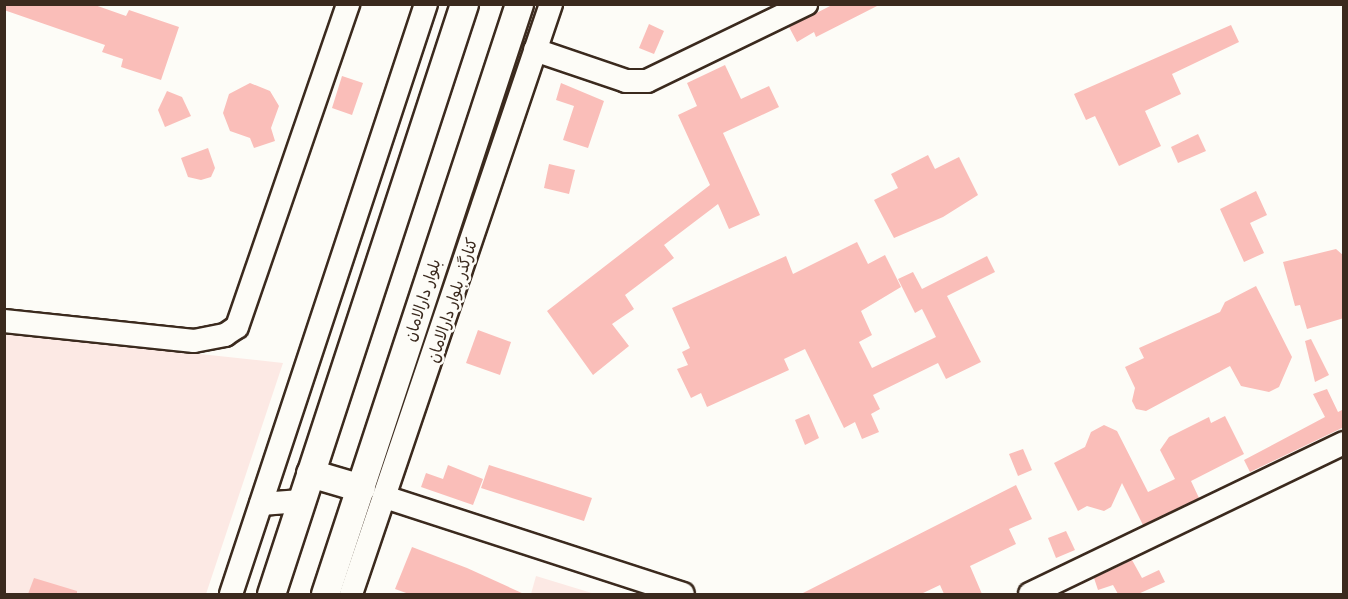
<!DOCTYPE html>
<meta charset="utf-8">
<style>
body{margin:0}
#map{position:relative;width:1348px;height:599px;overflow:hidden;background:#fdfcf7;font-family:Delius,"Playpen Sans Arabic",sans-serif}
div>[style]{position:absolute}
.built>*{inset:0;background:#fce9e4}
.building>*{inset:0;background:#fabeb9}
.roads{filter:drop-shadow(2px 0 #3b2a1e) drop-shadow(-2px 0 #3b2a1e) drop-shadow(0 2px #3b2a1e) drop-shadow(0 -2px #3b2a1e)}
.minor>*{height:22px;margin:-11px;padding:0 11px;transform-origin:11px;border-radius:11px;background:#fdfcf7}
.major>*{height:27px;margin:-13.5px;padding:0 13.5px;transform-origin:13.5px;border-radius:13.5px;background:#fdfcf7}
span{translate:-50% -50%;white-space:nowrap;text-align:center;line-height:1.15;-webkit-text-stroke:5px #fdfcf7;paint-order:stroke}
.street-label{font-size:16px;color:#3b2a1e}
.frame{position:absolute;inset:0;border:6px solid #3b2a1e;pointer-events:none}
</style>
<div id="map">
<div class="built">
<i style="clip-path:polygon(5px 333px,283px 363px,206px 594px,5px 594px)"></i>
<i style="clip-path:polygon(536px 576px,595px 594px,531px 594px)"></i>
</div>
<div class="building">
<i style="clip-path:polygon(4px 4px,92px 4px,126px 16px,129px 10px,179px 27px,161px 80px,121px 67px,123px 59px,102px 52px,105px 45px,4px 10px)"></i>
<i style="clip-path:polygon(834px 4px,881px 4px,816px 37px,814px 32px,797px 42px,789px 27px)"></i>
<i style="clip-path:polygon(649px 24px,664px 31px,654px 54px,639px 48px)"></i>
<i style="clip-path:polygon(1231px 25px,1239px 42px,1172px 74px,1181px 94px,1145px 111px,1161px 146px,1119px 166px,1095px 116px,1086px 120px,1074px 94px)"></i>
<i style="clip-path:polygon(725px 65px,741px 99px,769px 86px,779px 107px,723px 133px,760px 215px,729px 229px,718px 204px,664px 245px,674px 258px,625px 295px,634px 309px,612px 324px,629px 346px,593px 375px,547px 311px,710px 185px,678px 115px,697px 106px,687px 83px)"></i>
<i style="clip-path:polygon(342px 76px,363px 83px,352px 115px,332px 108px)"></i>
<i style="clip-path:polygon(250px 83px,270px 91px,279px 106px,271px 128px,275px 141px,254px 148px,250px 138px,230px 131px,223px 113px,229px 94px)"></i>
<i style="clip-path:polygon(561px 83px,604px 101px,588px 148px,563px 140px,574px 106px,556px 100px)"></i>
<i style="clip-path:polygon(167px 91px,182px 97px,191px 116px,165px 127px,158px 110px)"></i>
<i style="clip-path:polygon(1198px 134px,1206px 151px,1178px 163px,1171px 147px)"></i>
<i style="clip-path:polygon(208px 148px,215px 168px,211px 177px,201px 180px,188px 177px,181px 158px)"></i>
<i style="clip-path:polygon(928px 155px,935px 169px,959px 157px,978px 195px,943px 217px,894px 238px,874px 200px,898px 188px,891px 174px)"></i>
<i style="clip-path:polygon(549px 164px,575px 170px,569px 194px,544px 188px)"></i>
<i style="clip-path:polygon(1256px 191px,1267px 215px,1250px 223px,1264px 253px,1244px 262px,1220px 209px)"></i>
<i style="clip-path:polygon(857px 242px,868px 264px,885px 255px,901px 287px,861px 311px,872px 335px,859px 342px,872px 368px,936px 337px,922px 309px,915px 313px,898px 279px,913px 272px,922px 289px,987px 256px,995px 272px,947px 296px,981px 362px,946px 379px,938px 363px,873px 395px,880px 409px,871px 414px,879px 432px,862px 439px,855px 422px,844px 428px,805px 349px,784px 359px,789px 370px,707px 407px,701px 393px,691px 398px,677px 369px,688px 365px,682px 352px,690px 348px,672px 308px,786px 256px,793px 274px)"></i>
<i style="clip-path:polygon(1336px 249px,1344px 256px,1344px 318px,1307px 329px,1300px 305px,1295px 306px,1283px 262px)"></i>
<i style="clip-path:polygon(1256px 286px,1292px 357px,1279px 387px,1269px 392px,1241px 386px,1230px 366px,1146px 411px,1136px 409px,1132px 401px,1135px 388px,1125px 367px,1144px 358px,1139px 348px,1220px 312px,1225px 302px)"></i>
<i style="clip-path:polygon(478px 330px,511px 342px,500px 375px,466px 363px)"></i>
<i style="clip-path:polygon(1311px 339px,1329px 375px,1315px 382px,1305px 341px)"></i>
<i style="clip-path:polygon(1327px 389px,1338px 412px,1344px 409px,1344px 427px,1250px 472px,1244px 460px,1325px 417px,1313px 394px)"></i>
<i style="clip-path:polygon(809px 414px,819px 438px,805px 445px,795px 420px)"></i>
<i style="clip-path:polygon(1225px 416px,1244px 454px,1191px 481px,1199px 498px,1143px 525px,1122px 483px,1111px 507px,1104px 511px,1087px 506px,1078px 511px,1054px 463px,1085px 447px,1091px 432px,1104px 425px,1117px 431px,1148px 492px,1175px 479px,1160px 450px,1169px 437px,1209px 417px,1211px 423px)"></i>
<i style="clip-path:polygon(1023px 449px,1032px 470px,1018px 476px,1009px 454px)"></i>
<i style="clip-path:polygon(448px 465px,483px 479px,473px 505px,421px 487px,426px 473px,443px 479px)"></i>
<i style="clip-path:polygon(489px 465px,592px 498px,584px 521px,481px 488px)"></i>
<i style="clip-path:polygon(1016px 485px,1032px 519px,1009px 529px,1016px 544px,970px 566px,982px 594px,944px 594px,940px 585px,921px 594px,801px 594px)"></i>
<i style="clip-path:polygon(1066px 531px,1075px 550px,1056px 558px,1048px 538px)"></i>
<i style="clip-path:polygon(412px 547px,467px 568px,524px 594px,409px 594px,395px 589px)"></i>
<i style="clip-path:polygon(1132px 560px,1142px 578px,1159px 570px,1165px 582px,1138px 594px,1118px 594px,1113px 585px,1098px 590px,1094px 578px)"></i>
<i style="clip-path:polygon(34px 578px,77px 591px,77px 594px,28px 594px)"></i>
</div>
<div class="roads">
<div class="minor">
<i style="left:535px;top:50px;width:96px;rotate:18.8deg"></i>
<i style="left:626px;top:81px;width:21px"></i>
<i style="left:647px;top:81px;width:177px;rotate:-25.8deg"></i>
<i style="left:4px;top:321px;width:191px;rotate:6deg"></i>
<i style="left:194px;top:341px;width:32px;rotate:-11deg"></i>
<i style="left:225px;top:335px;width:14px;rotate:-34deg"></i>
<i style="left:237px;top:327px;width:342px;rotate:-71deg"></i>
<i style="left:385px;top:497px;width:313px;rotate:18deg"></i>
<i style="left:261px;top:504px;width:40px;rotate:-4.3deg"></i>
<i style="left:231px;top:594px;width:621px;rotate:-71.71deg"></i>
<i style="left:351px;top:594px;width:623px;rotate:-71.27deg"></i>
<i style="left:1030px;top:594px;width:348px;rotate:-25.7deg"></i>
</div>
<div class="major">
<i style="left:310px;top:473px;width:53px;rotate:16.4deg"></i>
<i style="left:271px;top:594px;width:621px;rotate:-71.89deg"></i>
<i style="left:325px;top:594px;width:621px;rotate:-71.8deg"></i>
</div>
</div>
<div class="street-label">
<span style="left:422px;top:300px;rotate:-72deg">بلوار دارالامان</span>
<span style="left:452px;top:300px;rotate:-72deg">کنارگذر بلوار دارالامان</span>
</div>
<div class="frame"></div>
</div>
